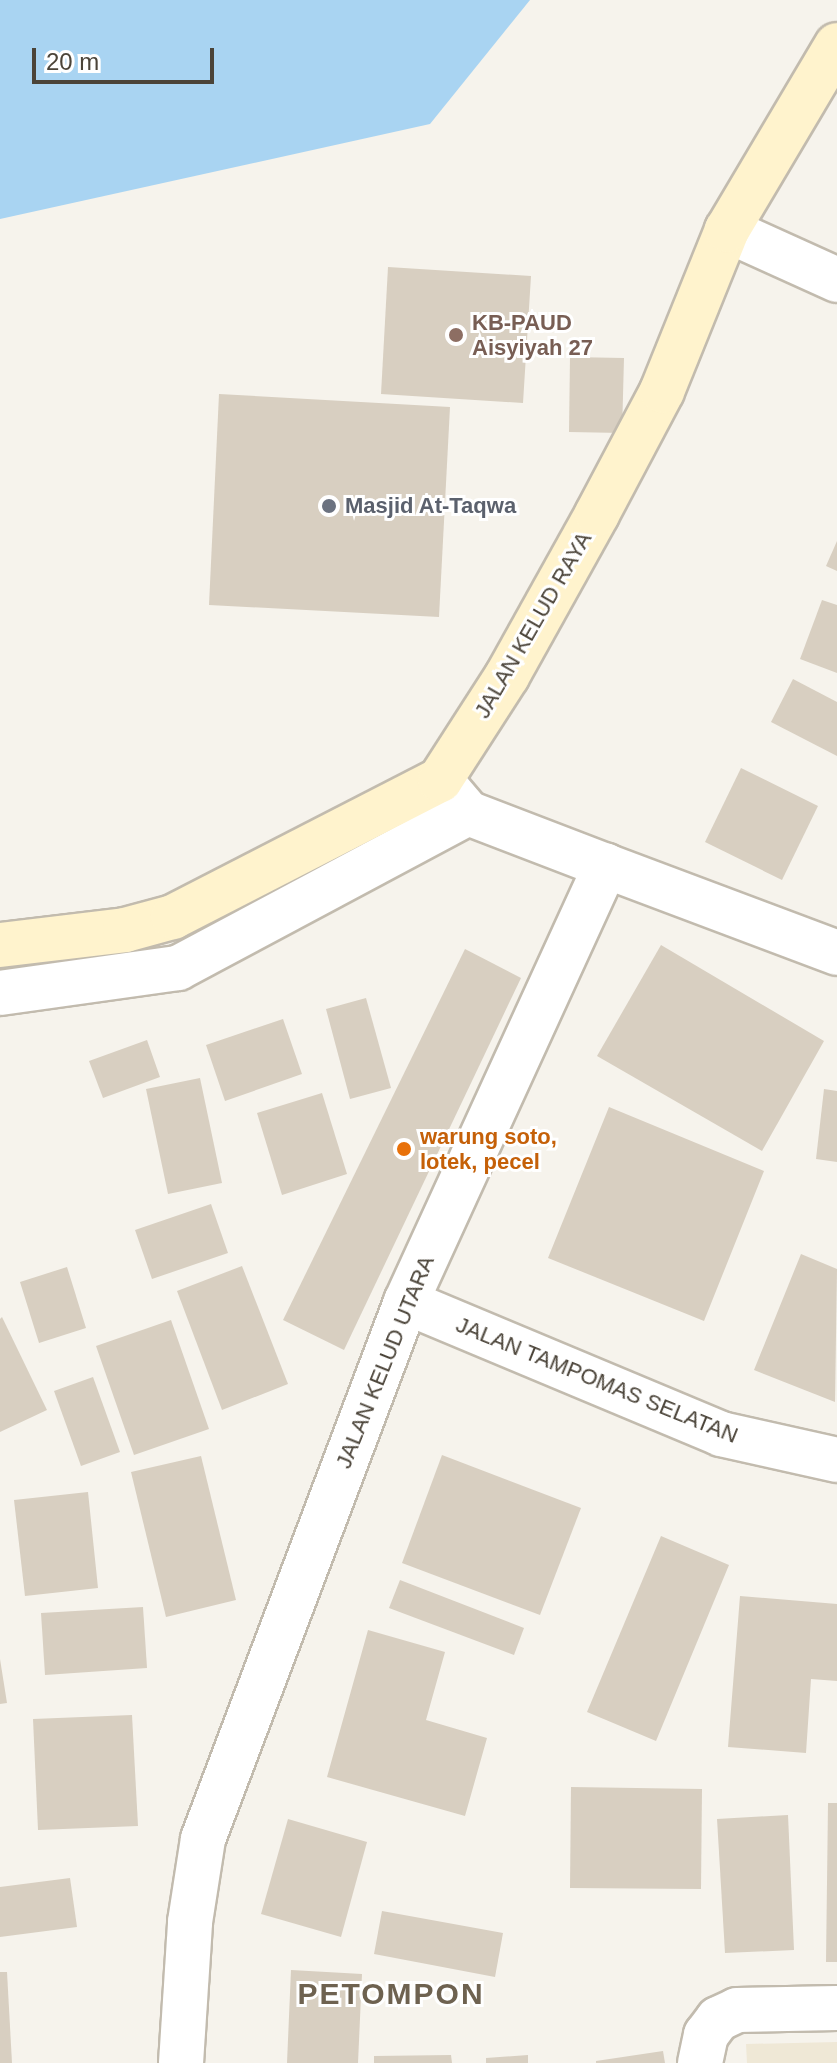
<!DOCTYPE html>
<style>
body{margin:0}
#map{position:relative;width:837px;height:2063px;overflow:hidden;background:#f6f3ec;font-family:Helvetica,sans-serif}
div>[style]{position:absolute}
.education>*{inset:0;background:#efe8d6}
.water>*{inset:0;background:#a9d4f2}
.building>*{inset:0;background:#d8cfc1}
.roads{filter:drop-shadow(2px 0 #c2bbae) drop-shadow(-2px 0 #c2bbae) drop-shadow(0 2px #c2bbae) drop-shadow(0 -2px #c2bbae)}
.street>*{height:44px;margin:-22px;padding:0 22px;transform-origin:22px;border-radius:22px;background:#fff}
.secondary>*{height:44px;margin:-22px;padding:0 22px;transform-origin:22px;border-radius:22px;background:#fff3cd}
.dots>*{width:22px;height:22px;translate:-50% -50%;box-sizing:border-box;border:4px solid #fff;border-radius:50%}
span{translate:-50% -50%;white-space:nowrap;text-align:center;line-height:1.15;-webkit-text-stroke:6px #fff;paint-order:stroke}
.education-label{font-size:22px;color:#785e54;font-weight:700}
.left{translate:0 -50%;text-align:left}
.worship-label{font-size:22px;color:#5b616d;font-weight:700}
.street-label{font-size:22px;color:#4b4439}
.food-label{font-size:22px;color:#c56008;font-weight:700}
.district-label{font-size:30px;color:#6e6250;font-weight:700;letter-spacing:2px}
.scale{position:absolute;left:32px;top:48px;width:182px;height:36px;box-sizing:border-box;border:4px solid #4b4439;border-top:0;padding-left:10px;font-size:24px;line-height:28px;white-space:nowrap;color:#4b4439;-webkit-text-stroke:6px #fff;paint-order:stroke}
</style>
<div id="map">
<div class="education">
<i style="clip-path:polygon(837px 2042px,837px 2063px,747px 2063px,746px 2044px)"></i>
</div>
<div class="water">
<i style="clip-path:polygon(0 0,530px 0,430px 124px,0 219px)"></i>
</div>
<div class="building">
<i style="clip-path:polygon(388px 267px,531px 276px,523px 403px,381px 394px)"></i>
<i style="clip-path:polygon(570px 357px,624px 358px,622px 433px,569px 432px)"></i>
<i style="clip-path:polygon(219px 394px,450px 407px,439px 617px,209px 605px)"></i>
<i style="clip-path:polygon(837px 541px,837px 571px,826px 566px)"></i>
<i style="clip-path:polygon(822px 600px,837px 605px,837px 673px,800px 659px)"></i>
<i style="clip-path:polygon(793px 679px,837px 702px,837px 756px,771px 722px)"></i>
<i style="clip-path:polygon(741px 768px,818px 806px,782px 880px,705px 842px)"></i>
<i style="clip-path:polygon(661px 945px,824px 1041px,762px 1151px,597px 1056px)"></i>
<i style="clip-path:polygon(465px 949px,521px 978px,344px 1350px,283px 1320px)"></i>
<i style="clip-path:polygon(366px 998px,391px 1088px,350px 1099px,326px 1009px)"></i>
<i style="clip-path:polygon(283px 1019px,302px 1074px,225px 1101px,206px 1045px)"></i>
<i style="clip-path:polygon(147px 1040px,160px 1077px,103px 1098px,89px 1061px)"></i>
<i style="clip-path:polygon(200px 1078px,222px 1183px,168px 1194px,146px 1089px)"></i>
<i style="clip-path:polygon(824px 1089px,837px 1091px,837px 1162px,816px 1159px)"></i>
<i style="clip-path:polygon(322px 1093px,347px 1174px,282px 1195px,257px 1113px)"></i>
<i style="clip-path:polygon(609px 1107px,764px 1171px,704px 1321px,548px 1258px)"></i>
<i style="clip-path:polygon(211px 1204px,228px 1253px,152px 1279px,135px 1230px)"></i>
<i style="clip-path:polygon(801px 1254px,837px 1269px,835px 1402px,754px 1370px)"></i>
<i style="clip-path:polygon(242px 1266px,288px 1384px,222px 1410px,177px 1291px)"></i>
<i style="clip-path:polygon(67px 1267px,86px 1328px,39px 1343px,20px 1282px)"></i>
<i style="clip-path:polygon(2px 1317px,47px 1410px,0 1432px,0 1319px)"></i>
<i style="clip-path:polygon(171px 1320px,209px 1429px,134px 1455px,96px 1346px)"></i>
<i style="clip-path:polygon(93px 1377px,120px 1452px,81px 1466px,54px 1391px)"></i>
<i style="clip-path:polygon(442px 1455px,581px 1508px,540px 1615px,402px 1563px)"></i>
<i style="clip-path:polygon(201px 1456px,236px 1600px,166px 1617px,131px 1472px)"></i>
<i style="clip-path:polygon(88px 1492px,98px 1588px,25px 1596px,14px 1500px)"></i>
<i style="clip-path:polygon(661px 1536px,729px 1565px,656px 1741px,587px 1712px)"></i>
<i style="clip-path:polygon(400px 1580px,524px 1628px,514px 1655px,389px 1608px)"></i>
<i style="clip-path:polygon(740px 1596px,837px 1604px,837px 1681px,811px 1679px,806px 1753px,728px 1747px)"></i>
<i style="clip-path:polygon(143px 1607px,147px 1668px,45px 1675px,41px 1613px)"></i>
<i style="clip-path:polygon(368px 1630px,445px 1652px,426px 1720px,487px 1738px,465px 1816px,327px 1777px)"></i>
<i style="clip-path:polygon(0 1659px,7px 1703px,0 1704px)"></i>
<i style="clip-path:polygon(132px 1715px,138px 1826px,38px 1830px,33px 1719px)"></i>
<i style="clip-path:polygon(571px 1787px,702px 1789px,701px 1889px,570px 1888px)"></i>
<i style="clip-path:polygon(828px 1803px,837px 1803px,837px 1962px,826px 1962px)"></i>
<i style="clip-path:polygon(788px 1815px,794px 1950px,725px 1953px,717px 1819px)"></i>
<i style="clip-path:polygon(288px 1819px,367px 1842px,341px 1937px,261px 1914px)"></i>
<i style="clip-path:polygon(70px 1878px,77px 1927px,0 1937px,0 1887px)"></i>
<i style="clip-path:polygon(382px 1911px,503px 1933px,495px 1977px,374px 1954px)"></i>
<i style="clip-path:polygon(291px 1970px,362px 1974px,358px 2063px,287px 2063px)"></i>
<i style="clip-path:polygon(0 1972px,7px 1972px,12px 2063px,0 2063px)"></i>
<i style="clip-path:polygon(663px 2051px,665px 2063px,596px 2063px,596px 2061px)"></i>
<i style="clip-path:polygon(451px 2055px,452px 2063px,374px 2063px,374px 2056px)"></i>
<i style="clip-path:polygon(528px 2055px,528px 2063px,486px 2063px,486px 2058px)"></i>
</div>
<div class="roads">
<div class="street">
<i style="left:727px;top:230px;width:121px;rotate:24.4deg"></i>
<i style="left:606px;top:866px;width:247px;rotate:20.6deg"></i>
<i style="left:0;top:993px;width:180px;rotate:-8deg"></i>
<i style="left:178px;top:968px;width:329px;rotate:-28.1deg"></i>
<i style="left:406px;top:1302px;width:342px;rotate:22.7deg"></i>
<i style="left:721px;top:1434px;width:119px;rotate:12.6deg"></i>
<i style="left:181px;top:2063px;width:141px;rotate:-86.3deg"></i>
<i style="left:190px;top:1922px;width:84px;rotate:-81.1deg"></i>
<i style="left:203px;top:1839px;width:574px;rotate:-69.29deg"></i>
<i style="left:406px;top:1302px;width:480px;rotate:-65.4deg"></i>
<i style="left:606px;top:866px;width:148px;rotate:-159deg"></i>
<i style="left:468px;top:813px;width:43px;rotate:-130.3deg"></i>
<i style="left:700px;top:2063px;width:29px;rotate:-78deg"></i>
<i style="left:706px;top:2035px;width:20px;rotate:-53deg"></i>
<i style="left:718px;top:2019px;width:21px;rotate:-25deg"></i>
<i style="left:737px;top:2010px;width:100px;rotate:-1.1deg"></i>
</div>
<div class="secondary">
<i style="left:0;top:945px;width:126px;rotate:-6.8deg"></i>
<i style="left:125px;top:930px;width:50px;rotate:-15.2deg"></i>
<i style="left:173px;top:917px;width:300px;rotate:-27.2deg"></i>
<i style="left:440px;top:780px;width:124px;rotate:-57.2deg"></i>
<i style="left:507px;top:676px;width:185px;rotate:-60.9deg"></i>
<i style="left:597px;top:514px;width:139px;rotate:-62.1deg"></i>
<i style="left:662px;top:391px;width:174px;rotate:-68deg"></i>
<i style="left:727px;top:230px;width:215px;rotate:-59.3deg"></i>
</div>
</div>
<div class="dots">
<i style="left:456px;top:335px;background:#8d6e63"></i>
<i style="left:329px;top:506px;background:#6b7280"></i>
<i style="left:404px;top:1149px;background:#e8710a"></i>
</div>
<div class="education-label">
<span class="left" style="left:472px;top:335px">KB-PAUD<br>Aisyiyah 27</span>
</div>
<div class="worship-label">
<span class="left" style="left:345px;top:506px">Masjid At-Taqwa</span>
</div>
<div class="street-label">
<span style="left:533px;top:625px;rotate:-60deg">JALAN KELUD RAYA</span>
<span style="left:385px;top:1362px;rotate:-68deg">JALAN KELUD UTARA</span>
<span style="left:597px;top:1380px;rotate:22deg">JALAN TAMPOMAS SELATAN</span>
</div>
<div class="food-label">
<span class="left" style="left:420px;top:1149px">warung soto,<br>lotek, pecel</span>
</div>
<div class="district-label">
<span style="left:391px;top:1994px">PETOMPON</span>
</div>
<div class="scale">20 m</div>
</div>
